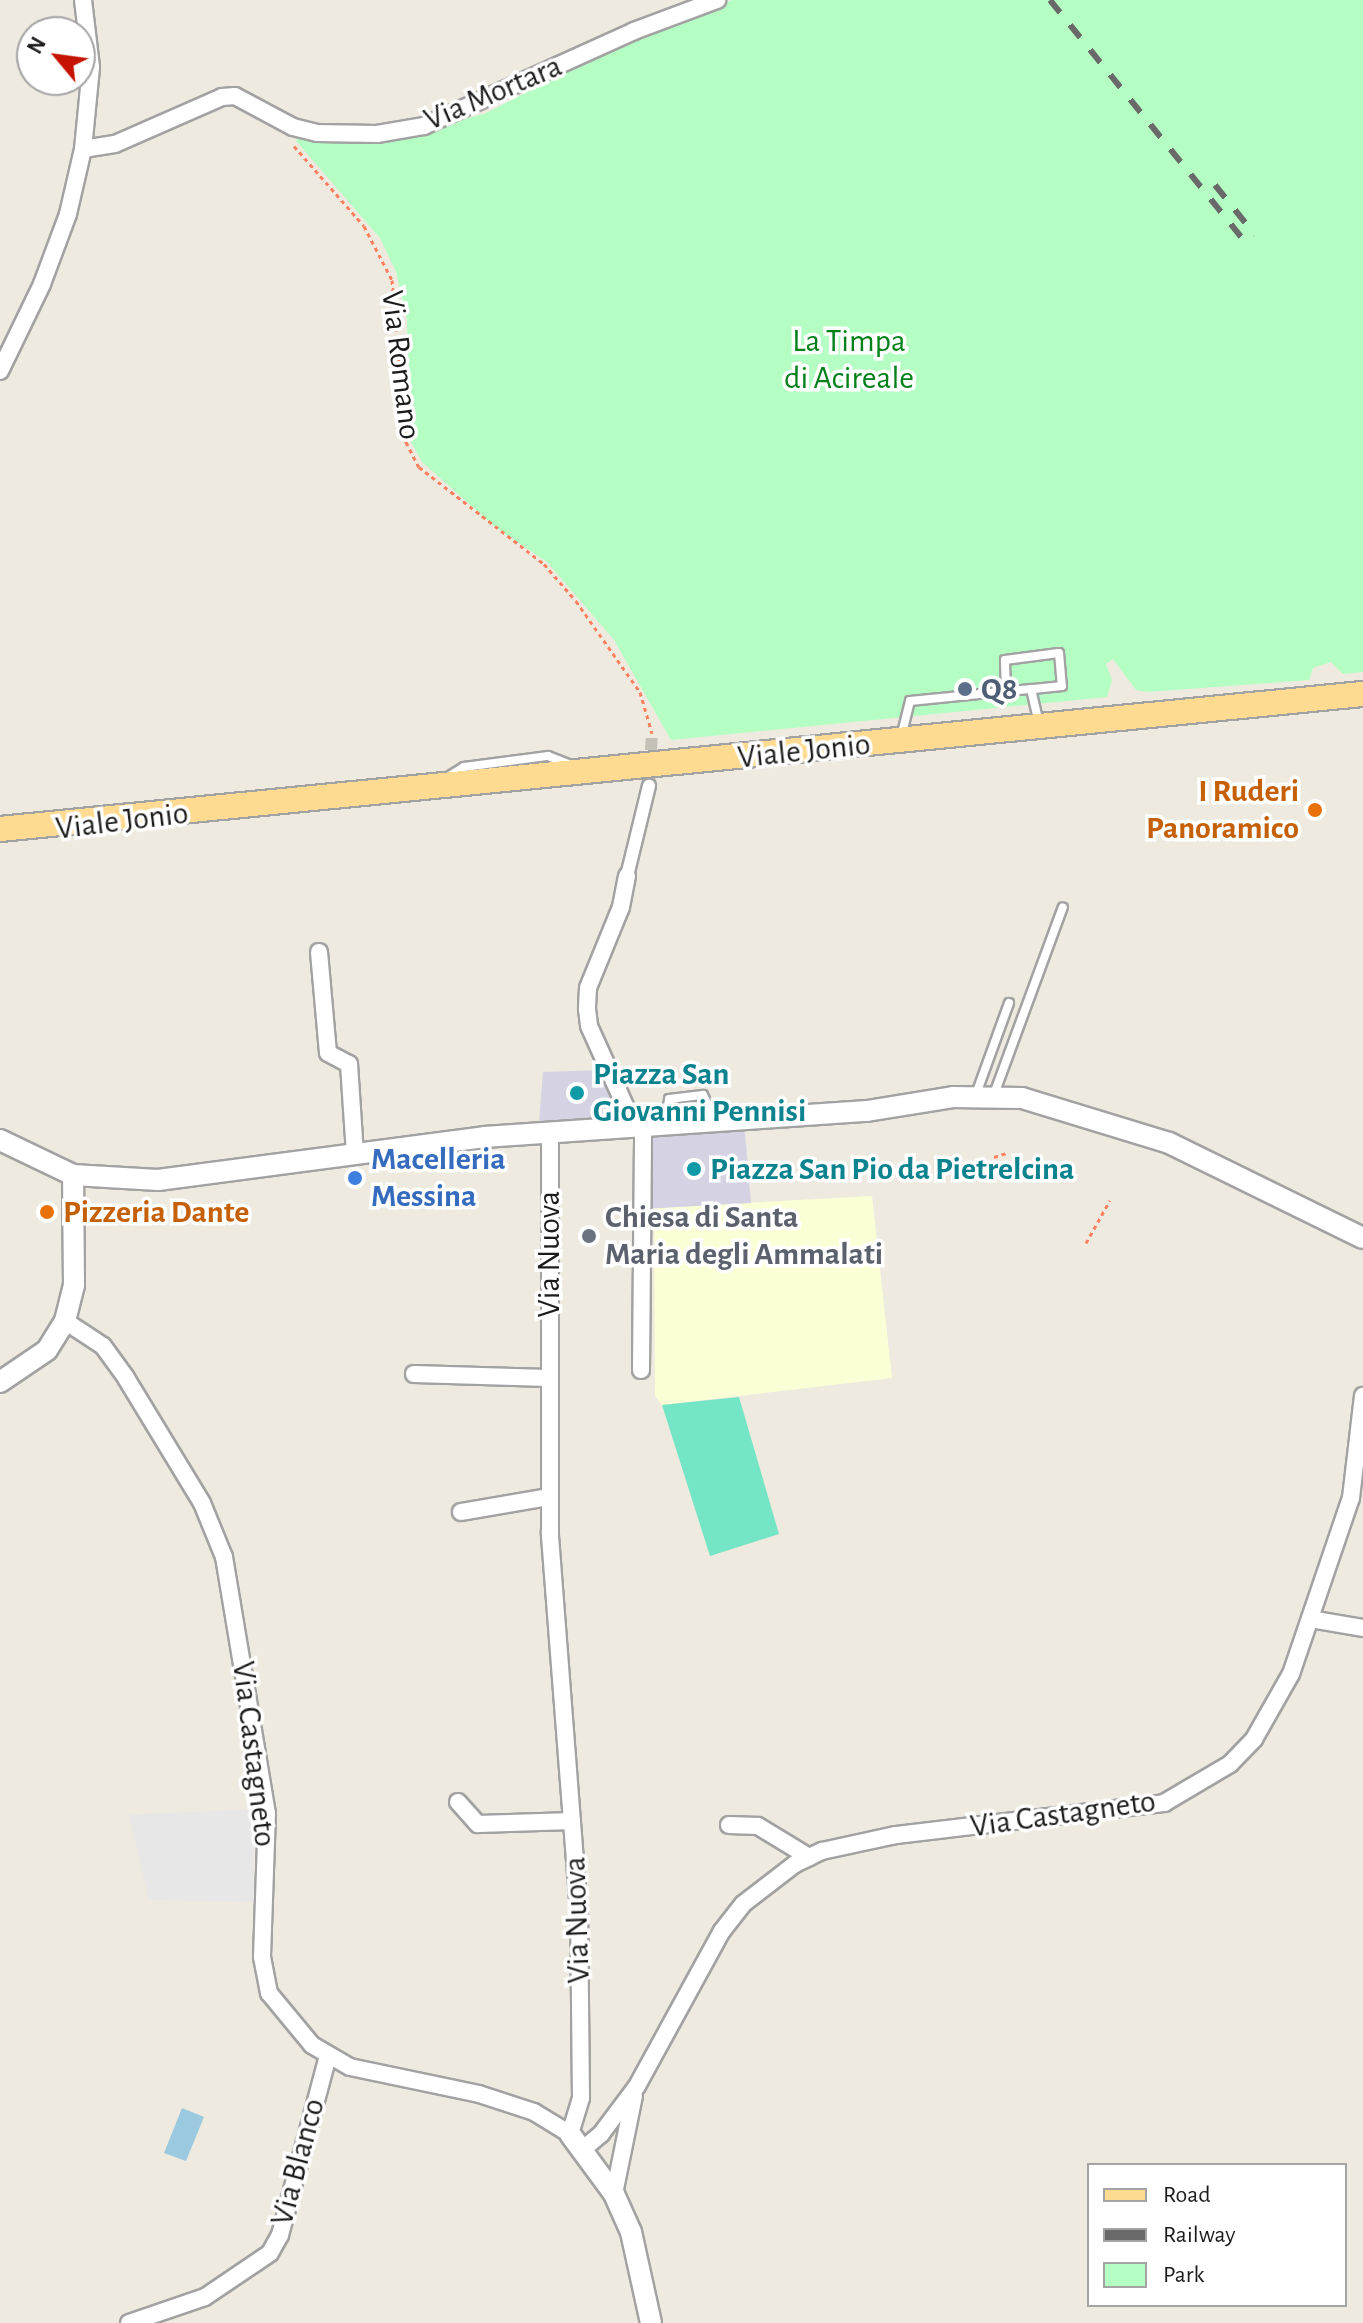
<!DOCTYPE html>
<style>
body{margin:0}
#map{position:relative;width:1363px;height:2323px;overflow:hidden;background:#eeeadf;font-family:"Alegreya Sans",sans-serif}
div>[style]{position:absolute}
.education>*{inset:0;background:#fbffd6}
.park>*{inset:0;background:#b5fec3}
.pitch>*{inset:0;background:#74e5c5}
.parking>*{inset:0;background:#e7e7e7}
.plaza>*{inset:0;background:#d5d3e3}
.water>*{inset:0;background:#9ac9e0}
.pedestrian-tunnel>*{height:12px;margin-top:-6px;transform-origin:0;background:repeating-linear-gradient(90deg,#c4c1b8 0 12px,transparent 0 18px)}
.path>*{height:3px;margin-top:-1.5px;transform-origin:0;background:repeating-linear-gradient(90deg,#ff805e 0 4px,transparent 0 8px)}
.roads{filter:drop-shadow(2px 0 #a2a2a2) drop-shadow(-2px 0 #a2a2a2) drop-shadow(0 2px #a2a2a2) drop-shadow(0 -2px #a2a2a2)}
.service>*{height:8px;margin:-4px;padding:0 4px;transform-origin:4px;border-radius:4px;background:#fff}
.pedestrian>*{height:12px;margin:-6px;padding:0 6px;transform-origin:6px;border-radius:6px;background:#fff}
.minor>*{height:16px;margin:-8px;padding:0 8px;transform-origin:8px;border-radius:8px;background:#fff}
.tertiary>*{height:20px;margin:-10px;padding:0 10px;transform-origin:10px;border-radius:10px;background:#fff}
.primary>*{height:24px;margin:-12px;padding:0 12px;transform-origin:12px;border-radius:12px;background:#ffdb92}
.rail>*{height:6px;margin-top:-3px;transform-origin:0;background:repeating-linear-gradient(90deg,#696969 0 16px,transparent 0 32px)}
.dots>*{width:22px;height:22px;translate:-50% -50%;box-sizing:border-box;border:4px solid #fff;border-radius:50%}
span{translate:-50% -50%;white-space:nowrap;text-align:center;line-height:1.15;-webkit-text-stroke:7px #fff;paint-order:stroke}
.street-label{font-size:32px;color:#1b1b1b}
.park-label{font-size:32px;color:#028019}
.service-label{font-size:32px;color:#4e5e75;font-weight:700}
.left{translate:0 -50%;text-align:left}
.food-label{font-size:32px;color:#c56008;font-weight:700}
.right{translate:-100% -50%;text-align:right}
.culture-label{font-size:32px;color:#0d838f;font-weight:700}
.shop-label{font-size:32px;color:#366cbe;font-weight:700}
.worship-label{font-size:32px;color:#5b616d;font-weight:700}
.legend{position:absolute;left:1087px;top:2163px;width:260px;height:144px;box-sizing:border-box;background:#fff;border:2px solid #a4a4a4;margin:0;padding:10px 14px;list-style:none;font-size:24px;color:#1b1b1b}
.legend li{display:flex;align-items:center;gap:16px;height:40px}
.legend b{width:40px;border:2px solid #a4a4a4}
.north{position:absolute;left:16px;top:16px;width:80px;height:80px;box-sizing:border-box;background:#fff;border:2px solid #a4a4a4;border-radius:50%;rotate:299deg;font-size:22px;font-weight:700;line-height:32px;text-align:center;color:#1b1b1b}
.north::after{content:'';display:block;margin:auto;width:28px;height:36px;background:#c51400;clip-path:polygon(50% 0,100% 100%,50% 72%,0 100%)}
</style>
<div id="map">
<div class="education">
<i style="clip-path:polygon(872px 1196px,892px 1378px,662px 1405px,655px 1396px,654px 1208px)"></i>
</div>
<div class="park">
<i style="clip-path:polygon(732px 0,1363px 0,1363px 672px,1343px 674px,1331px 662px,1313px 668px,1309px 680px,1148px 692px,1136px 690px,1113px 659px,1106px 664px,1112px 680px,1107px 697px,671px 740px,614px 640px,547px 562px,495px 527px,422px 462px,410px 440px,407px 320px,396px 272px,380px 238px,296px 141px,299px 134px,440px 125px,484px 114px,635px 37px)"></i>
</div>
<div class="pitch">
<i style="clip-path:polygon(739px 1397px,779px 1534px,710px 1556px,662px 1405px)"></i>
</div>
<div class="parking">
<i style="clip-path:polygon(253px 1809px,254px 1902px,149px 1900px,129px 1815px)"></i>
</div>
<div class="plaza">
<i style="clip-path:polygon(602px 1070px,627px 1128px,539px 1123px,543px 1072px)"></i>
<i style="clip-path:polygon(744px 1121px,751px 1203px,642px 1209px,643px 1127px)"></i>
</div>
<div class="water">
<i style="clip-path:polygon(182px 2108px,204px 2117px,186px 2161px,164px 2153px)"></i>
</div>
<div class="pedestrian-tunnel">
<i style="left:649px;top:786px;width:53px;rotate:-86.8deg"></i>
</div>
<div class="path">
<i style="left:294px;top:146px;width:106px;rotate:48.8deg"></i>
<i style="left:364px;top:226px;width:61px;rotate:62.6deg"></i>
<i style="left:392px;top:280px;width:163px;rotate:85.1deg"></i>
<i style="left:406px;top:442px;width:28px;rotate:63deg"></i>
<i style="left:419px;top:467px;width:158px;rotate:37.8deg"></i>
<i style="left:544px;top:564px;width:49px;rotate:49.1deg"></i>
<i style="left:576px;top:601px;width:111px;rotate:54.9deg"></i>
<i style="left:640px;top:692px;width:43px;rotate:73.7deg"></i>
<i style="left:994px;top:1157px;width:16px;rotate:-18deg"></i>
<i style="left:1086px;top:1243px;width:49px;rotate:-60.8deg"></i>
</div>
<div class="roads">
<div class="service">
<i style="left:1006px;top:691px;width:31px;rotate:-92deg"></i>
<i style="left:1005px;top:660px;width:54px;rotate:-7.4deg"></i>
<i style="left:1059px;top:653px;width:33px;rotate:85deg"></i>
<i style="left:1062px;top:686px;width:31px;rotate:174deg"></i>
<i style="left:901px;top:737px;width:37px;rotate:-76deg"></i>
<i style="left:910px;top:701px;width:122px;rotate:-5.7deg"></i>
<i style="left:1031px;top:689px;width:35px;rotate:77deg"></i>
<i style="left:448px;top:777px;width:19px;rotate:-32deg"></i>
<i style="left:464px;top:767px;width:85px;rotate:-7.5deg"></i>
<i style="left:548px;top:756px;width:22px;rotate:21deg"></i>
<i style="left:975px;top:1097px;width:100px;rotate:-70.1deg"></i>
<i style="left:993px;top:1097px;width:202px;rotate:-69.8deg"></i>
<i style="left:665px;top:1125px;width:26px;rotate:-81deg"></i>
<i style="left:669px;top:1099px;width:34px;rotate:-7deg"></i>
<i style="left:703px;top:1095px;width:25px;rotate:64deg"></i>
</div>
<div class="pedestrian">
<i style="left:627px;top:876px;width:93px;rotate:-76.3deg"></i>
</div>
<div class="minor">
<i style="left:83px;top:149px;width:82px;rotate:-84.4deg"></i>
<i style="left:91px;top:67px;width:67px;rotate:-96.8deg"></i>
<i style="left:0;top:371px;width:97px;rotate:-64.2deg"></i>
<i style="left:42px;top:284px;width:75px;rotate:-69.6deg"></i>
<i style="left:68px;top:214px;width:67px;rotate:-77deg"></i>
<i style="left:83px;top:149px;width:32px;rotate:-9deg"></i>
<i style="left:115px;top:144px;width:117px;rotate:-23.7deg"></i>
<i style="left:222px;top:97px;width:13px;rotate:-4deg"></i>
<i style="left:235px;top:96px;width:66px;rotate:28.1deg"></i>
<i style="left:293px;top:127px;width:25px;rotate:14deg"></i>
<i style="left:317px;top:133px;width:60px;rotate:1deg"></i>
<i style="left:377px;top:134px;width:48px;rotate:-9.7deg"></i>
<i style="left:424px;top:126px;width:230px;rotate:-24.3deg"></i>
<i style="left:634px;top:31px;width:89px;rotate:-20.5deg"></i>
<i style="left:627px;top:876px;width:32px;rotate:101deg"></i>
<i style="left:621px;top:907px;width:87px;rotate:112.2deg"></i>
<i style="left:588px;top:988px;width:21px;rotate:93deg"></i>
<i style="left:587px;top:1009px;width:17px;rotate:83deg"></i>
<i style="left:589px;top:1026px;width:112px;rotate:65.7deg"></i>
<i style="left:319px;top:952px;width:101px;rotate:84.9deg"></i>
<i style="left:328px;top:1053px;width:24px;rotate:28deg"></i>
<i style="left:349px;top:1064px;width:91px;rotate:86.2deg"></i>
<i style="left:65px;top:1321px;width:45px;rotate:33.3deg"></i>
<i style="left:103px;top:1346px;width:39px;rotate:54deg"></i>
<i style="left:126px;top:1378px;width:146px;rotate:58.7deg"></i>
<i style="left:202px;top:1503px;width:58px;rotate:67.8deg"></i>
<i style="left:224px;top:1557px;width:260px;rotate:80.5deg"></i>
<i style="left:267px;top:1813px;width:144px;rotate:92deg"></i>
<i style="left:262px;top:1957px;width:37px;rotate:79deg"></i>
<i style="left:269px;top:1993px;width:67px;rotate:50.4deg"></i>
<i style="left:312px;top:2045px;width:44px;rotate:30.1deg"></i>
<i style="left:350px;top:2067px;width:132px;rotate:11.8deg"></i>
<i style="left:479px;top:2094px;width:58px;rotate:18.1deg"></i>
<i style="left:534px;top:2112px;width:42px;rotate:31.4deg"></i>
<i style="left:570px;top:2134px;width:38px;rotate:-73deg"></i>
<i style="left:581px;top:2098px;width:185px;rotate:-90.6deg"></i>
<i style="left:579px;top:1913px;width:382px;rotate:-94.4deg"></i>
<i style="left:550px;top:1532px;width:401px;rotate:-90deg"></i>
<i style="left:641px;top:1370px;width:243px;rotate:-89.5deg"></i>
<i style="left:414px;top:1374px;width:134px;rotate:1.7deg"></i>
<i style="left:461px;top:1512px;width:89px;rotate:-9.7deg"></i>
<i style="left:1310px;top:1619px;width:54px;rotate:9.6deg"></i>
<i style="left:458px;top:1802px;width:30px;rotate:48deg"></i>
<i style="left:478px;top:1824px;width:94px;rotate:-1.8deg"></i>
<i style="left:729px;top:1825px;width:29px;rotate:2deg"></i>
<i style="left:758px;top:1826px;width:60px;rotate:31.3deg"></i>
<i style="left:582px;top:2150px;width:25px;rotate:-40deg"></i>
<i style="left:601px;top:2134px;width:60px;rotate:-53.1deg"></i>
<i style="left:637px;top:2086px;width:177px;rotate:-61.3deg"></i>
<i style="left:722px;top:1931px;width:34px;rotate:-52deg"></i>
<i style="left:743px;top:1904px;width:66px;rotate:-37.6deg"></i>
<i style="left:795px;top:1864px;width:30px;rotate:-26deg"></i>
<i style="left:822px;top:1851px;width:76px;rotate:-12.2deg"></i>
<i style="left:896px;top:1835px;width:270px;rotate:-6.8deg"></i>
<i style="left:1164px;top:1803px;width:77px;rotate:-30.6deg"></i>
<i style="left:1230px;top:1764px;width:35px;rotate:-46deg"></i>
<i style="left:1254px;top:1739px;width:75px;rotate:-60.4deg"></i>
<i style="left:1291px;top:1674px;width:186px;rotate:-71.2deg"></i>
<i style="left:1351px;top:1498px;width:103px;rotate:-83.3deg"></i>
<i style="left:614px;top:2194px;width:100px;rotate:-78.5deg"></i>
<i style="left:129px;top:2323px;width:80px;rotate:-18.9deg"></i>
<i style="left:205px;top:2297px;width:78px;rotate:-34.1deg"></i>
<i style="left:270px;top:2253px;width:21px;rotate:-61deg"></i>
<i style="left:280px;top:2235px;width:185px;rotate:-75deg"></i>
</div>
<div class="tertiary">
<i style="left:0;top:1140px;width:81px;rotate:25.6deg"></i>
<i style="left:73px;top:1175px;width:85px;rotate:3.4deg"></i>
<i style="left:158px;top:1180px;width:329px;rotate:-7.5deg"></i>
<i style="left:484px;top:1137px;width:384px;rotate:-3.9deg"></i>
<i style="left:867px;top:1111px;width:87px;rotate:-9.2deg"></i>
<i style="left:953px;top:1097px;width:69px;rotate:0.8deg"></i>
<i style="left:1022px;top:1098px;width:154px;rotate:17deg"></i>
<i style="left:1169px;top:1143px;width:216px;rotate:26.1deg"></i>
<i style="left:0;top:1382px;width:57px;rotate:-34.2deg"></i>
<i style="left:47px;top:1350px;width:34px;rotate:-58deg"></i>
<i style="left:65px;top:1321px;width:36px;rotate:-76deg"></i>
<i style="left:74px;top:1286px;width:111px;rotate:-90.5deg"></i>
<i style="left:570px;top:2134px;width:74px;rotate:53.7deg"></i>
<i style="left:614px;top:2194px;width:42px;rotate:65.9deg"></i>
<i style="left:631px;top:2232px;width:93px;rotate:77.6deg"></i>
</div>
<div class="primary">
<i style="left:0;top:829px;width:1370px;rotate:-5.66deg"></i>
</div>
</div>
<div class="rail">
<i style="left:1050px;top:0;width:312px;rotate:51.1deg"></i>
<i style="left:1215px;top:185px;width:64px;rotate:51.3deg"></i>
</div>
<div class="dots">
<i style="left:965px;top:689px;background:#5c6f8a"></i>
<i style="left:1315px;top:810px;background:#e8710a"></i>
<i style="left:577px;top:1093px;background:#0f9aa8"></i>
<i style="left:694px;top:1169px;background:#0f9aa8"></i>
<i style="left:355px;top:1178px;background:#3f7fe0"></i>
<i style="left:47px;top:1212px;background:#e8710a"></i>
<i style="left:589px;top:1236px;background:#6b7280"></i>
</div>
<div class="street-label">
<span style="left:493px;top:93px;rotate:-23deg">Via Mortara</span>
<span style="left:401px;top:365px;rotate:83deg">Via Romano</span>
<span style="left:804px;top:751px;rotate:-6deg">Viale Jonio</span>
<span style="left:122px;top:821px;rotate:-7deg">Viale Jonio</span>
<span style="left:549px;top:1254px;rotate:-90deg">Via Nuova</span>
<span style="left:254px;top:1754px;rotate:83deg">Via Castagneto</span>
<span style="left:1063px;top:1814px;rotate:-8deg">Via Castagneto</span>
<span style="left:577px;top:1920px;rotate:-92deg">Via Nuova</span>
<span style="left:298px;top:2162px;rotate:-75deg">Via Blanco</span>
</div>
<div class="park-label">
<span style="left:849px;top:360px">La Timpa<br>di Acireale</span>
</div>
<div class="service-label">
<span class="left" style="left:981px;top:689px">Q8</span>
</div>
<div class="food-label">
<span class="right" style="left:1299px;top:810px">I Ruderi<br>Panoramico</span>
<span class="left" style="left:63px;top:1212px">Pizzeria Dante</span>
</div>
<div class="culture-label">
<span class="left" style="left:593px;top:1093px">Piazza San<br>Giovanni Pennisi</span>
<span class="left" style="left:710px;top:1169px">Piazza San Pio da Pietrelcina</span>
</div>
<div class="shop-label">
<span class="left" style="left:371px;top:1178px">Macelleria<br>Messina</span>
</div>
<div class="worship-label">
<span class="left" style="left:605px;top:1236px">Chiesa di Santa<br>Maria degli Ammalati</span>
</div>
<ul class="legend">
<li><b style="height:10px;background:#ffdb92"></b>Road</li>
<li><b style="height:10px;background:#696969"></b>Railway</li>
<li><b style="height:22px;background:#b5fec3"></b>Park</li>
</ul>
<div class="north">N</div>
</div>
